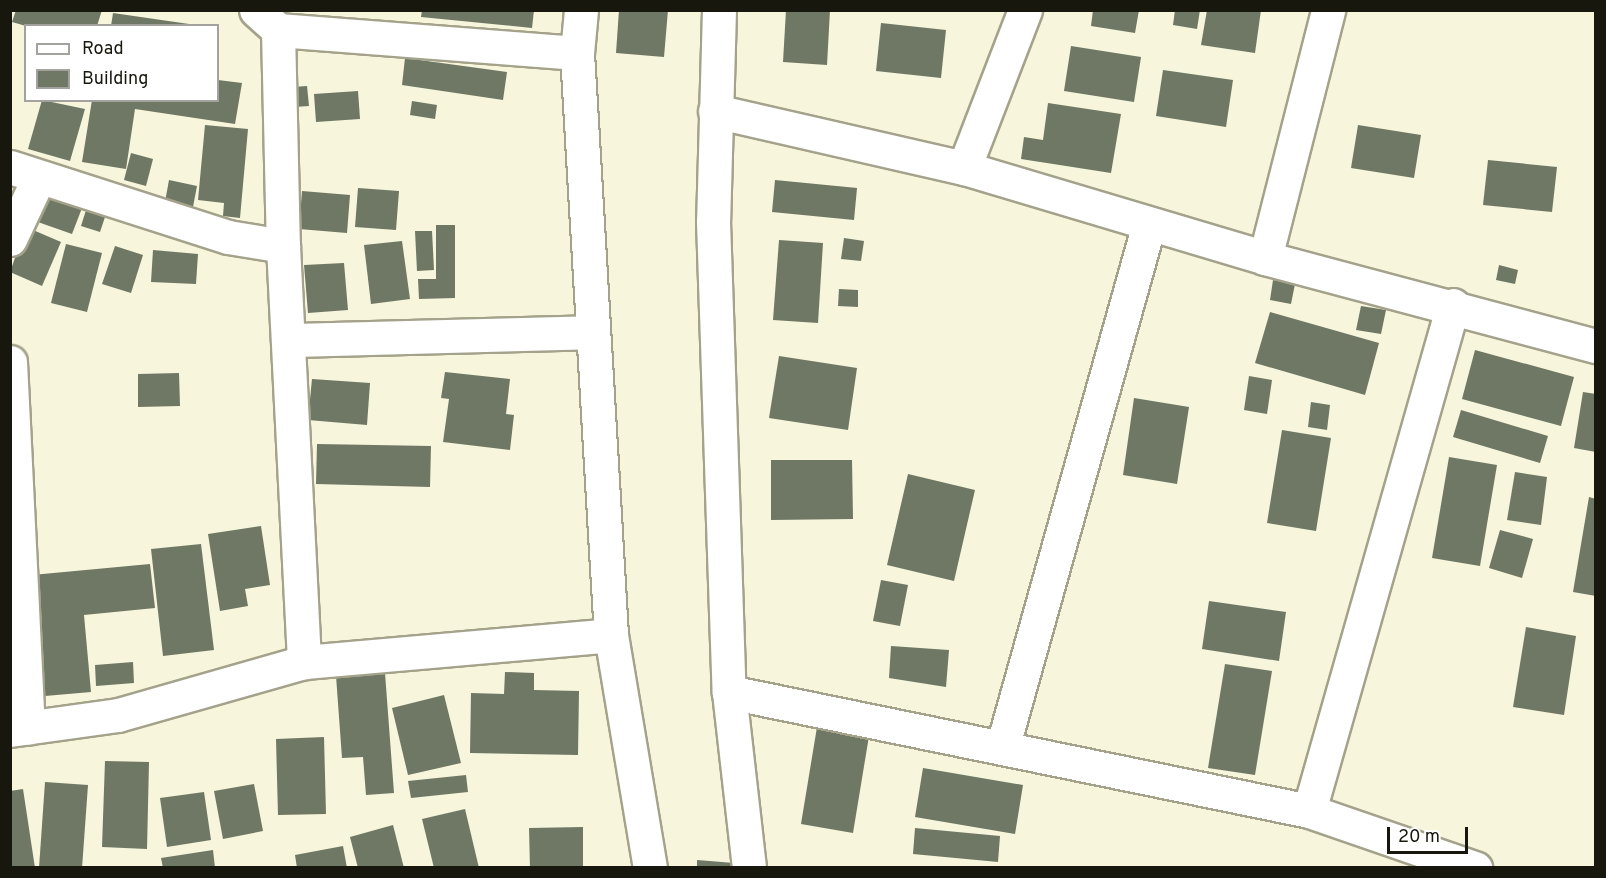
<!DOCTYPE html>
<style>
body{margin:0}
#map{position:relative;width:1606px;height:878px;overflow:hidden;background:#f7f5dc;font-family:Overpass,sans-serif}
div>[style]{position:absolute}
.building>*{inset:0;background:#6f7864}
.roads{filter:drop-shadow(2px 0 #a4a28b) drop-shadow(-2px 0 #a4a28b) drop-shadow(0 2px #a4a28b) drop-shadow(0 -2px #a4a28b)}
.minor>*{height:33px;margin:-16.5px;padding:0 16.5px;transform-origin:16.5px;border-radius:16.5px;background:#fff}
span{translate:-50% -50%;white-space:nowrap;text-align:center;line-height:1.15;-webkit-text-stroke:5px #fff;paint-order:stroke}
.frame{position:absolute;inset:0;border:12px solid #18170e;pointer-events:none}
.legend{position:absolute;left:24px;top:24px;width:195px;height:78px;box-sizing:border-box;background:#fff;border:2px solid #a3a29f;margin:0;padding:8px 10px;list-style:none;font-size:18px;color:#18170e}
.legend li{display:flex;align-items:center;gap:12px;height:30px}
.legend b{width:30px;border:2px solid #a3a29f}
.scale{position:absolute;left:1387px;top:827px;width:81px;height:27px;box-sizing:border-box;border:3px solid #18170e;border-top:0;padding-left:8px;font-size:18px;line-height:21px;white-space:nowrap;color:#18170e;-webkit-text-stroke:4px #fff;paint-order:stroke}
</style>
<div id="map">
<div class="building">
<i style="clip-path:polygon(16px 10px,102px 10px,97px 26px,26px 26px,12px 22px)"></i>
<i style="clip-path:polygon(422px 10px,534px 10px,532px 28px,421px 17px)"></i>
<i style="clip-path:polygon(619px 10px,668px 10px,664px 57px,616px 53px)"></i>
<i style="clip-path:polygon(786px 10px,830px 10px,827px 65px,783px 62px)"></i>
<i style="clip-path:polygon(1093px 10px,1139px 10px,1135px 33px,1091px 26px)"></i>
<i style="clip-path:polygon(1175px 10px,1200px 10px,1197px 29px,1173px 25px)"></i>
<i style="clip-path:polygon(1207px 10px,1261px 10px,1255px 53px,1201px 45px)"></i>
<i style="clip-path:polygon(113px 13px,189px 24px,189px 26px,111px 26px)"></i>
<i style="clip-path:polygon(881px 23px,946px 30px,941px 78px,876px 71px)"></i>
<i style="clip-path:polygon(1071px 46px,1141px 57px,1134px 102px,1064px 91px)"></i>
<i style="clip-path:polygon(405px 58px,507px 72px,503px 100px,402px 85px)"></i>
<i style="clip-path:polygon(1163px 70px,1233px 80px,1226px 127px,1156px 116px)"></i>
<i style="clip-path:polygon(218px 80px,242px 83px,235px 124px,135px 109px,126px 169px,82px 162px,92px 100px,218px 100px)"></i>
<i style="clip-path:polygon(307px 86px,309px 106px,294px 107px,293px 87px)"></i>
<i style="clip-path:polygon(358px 91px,360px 119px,316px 122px,314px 94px)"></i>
<i style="clip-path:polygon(42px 100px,85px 109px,70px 161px,28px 149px)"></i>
<i style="clip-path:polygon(412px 101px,437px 105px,435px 119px,410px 115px)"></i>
<i style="clip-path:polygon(1048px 103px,1121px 114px,1111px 173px,1021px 159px,1024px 137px,1043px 140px)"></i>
<i style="clip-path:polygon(205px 125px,248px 129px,240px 218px,223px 216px,224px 203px,198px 200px)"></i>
<i style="clip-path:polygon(1358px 125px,1421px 135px,1414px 178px,1351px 168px)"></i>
<i style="clip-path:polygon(131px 153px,153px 159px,146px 186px,124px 180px)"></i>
<i style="clip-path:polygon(1488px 160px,1557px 167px,1552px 212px,1483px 205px)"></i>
<i style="clip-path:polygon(169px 180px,197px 186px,193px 207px,165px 202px)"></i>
<i style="clip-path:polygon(775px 180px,857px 188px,854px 220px,772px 212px)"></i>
<i style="clip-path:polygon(358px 188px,399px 191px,396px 230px,355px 227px)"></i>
<i style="clip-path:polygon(302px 191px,350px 195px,347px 233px,299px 229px)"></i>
<i style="clip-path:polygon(44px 194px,82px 208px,72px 234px,35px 221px)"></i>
<i style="clip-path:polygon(87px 207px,106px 214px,100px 232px,81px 226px)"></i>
<i style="clip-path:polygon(436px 225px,455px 225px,455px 298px,419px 299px,418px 279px,436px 279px)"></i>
<i style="clip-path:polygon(26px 227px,61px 242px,42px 286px,10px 272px)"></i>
<i style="clip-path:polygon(415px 231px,432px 231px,434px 270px,417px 271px)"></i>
<i style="clip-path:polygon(844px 238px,864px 241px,861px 261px,841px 259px)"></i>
<i style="clip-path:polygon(779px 240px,823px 243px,818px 323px,773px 320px)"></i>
<i style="clip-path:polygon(402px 241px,410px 299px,371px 304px,364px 245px)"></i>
<i style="clip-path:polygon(66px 244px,102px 253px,87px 312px,51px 303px)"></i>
<i style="clip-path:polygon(115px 246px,143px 255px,131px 293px,102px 284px)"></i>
<i style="clip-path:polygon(153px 250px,198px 254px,196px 284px,151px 282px)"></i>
<i style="clip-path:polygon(344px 263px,348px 310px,308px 313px,304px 265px)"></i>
<i style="clip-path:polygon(1499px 265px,1518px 270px,1515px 284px,1496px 280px)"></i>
<i style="clip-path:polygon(1273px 280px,1295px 284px,1291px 304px,1270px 300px)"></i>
<i style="clip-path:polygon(839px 289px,858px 290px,858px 307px,838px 306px)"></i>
<i style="clip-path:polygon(1361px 306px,1386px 310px,1381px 334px,1356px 330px)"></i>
<i style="clip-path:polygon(1270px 312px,1379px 343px,1365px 395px,1255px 363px)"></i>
<i style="clip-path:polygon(1475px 350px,1574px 377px,1561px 426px,1462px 399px)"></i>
<i style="clip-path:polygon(779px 356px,857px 368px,848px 430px,769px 418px)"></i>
<i style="clip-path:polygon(445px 372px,510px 379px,506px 414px,514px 415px,510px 450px,443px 442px,449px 399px,441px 398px)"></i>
<i style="clip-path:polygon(179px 373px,180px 406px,138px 407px,138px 374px)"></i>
<i style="clip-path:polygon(1249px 376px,1272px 380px,1267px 414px,1244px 410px)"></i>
<i style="clip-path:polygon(312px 379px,370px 383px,367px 425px,308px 420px)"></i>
<i style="clip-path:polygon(1583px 392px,1596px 394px,1596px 452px,1574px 448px)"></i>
<i style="clip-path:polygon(1134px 398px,1189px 407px,1177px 484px,1123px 475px)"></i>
<i style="clip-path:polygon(1311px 402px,1330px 405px,1327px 430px,1308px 427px)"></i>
<i style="clip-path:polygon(1461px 410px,1548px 436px,1540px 463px,1453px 437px)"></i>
<i style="clip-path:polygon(1282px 430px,1331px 438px,1316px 531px,1267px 523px)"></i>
<i style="clip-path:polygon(317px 444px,431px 446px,430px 487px,316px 484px)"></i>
<i style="clip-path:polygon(1449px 457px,1497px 465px,1480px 566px,1432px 558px)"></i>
<i style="clip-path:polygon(771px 460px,852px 460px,853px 519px,771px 520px)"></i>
<i style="clip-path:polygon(1515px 472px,1547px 477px,1541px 525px,1507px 520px)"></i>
<i style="clip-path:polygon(908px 474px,975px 490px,954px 581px,887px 565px)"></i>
<i style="clip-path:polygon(1589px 497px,1596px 499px,1596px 596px,1573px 592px)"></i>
<i style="clip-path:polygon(261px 526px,270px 585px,245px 589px,248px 606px,220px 611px,208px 534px)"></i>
<i style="clip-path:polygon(1500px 530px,1533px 539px,1522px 578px,1489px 568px)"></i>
<i style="clip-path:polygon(201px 544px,214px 650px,163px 656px,151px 549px)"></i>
<i style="clip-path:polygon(150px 564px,155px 608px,84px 615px,91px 692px,45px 696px,32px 575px)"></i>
<i style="clip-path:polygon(881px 580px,908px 585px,900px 626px,873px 621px)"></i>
<i style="clip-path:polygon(1209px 601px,1286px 612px,1279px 661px,1202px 649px)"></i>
<i style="clip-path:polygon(1526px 627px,1576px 636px,1564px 715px,1513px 707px)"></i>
<i style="clip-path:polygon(891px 646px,949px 650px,946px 687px,889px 678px)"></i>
<i style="clip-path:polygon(133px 662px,134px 683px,96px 686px,95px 665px)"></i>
<i style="clip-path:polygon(1225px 664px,1272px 671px,1255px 775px,1208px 768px)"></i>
<i style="clip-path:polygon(505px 672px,534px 673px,534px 690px,579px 691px,578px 755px,470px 753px,471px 693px,504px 694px)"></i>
<i style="clip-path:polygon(385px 673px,394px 793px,366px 795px,363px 757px,342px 758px,336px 676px)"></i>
<i style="clip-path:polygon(444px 695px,461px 763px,408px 775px,392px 708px)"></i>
<i style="clip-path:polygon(817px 727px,869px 736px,853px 833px,801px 824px)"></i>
<i style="clip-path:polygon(324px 737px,326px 814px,278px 815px,276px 739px)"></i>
<i style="clip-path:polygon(105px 761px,149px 762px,147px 849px,102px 847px)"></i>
<i style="clip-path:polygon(923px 768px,1023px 785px,1015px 834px,915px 817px)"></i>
<i style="clip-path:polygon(466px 775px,468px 792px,411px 798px,408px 781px)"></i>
<i style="clip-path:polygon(45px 782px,88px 785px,82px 868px,39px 868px)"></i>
<i style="clip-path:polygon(254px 784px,263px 831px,223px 839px,214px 791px)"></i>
<i style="clip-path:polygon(23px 789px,35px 868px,10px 868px,10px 791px)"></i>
<i style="clip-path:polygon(204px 792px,211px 840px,167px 847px,160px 798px)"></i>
<i style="clip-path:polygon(465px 809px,479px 868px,434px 868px,422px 819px)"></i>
<i style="clip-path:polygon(393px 825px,404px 868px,358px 868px,350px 837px)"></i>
<i style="clip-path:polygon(583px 827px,583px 868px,530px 868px,529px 828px)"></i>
<i style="clip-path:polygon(915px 828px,1000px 836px,998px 862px,913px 854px)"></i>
<i style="clip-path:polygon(343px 846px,347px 868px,297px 868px,295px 855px)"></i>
<i style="clip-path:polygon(213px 850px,215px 868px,163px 868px,161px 858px)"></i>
<i style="clip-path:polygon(697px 860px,734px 863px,734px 868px,697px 868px)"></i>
</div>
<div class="roads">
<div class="minor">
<i style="left:256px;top:10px;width:30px;rotate:42deg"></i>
<i style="left:278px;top:30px;width:300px;rotate:4.4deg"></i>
<i style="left:581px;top:10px;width:43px;rotate:95.3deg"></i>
<i style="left:577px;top:53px;width:583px;rotate:86.66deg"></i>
<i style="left:611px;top:635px;width:236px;rotate:80.5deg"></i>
<i style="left:719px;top:10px;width:211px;rotate:91.6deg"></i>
<i style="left:713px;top:221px;width:471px;rotate:88.1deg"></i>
<i style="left:729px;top:692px;width:177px;rotate:83.5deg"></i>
<i style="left:278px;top:30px;width:216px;rotate:88.7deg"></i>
<i style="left:715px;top:111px;width:255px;rotate:12.9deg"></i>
<i style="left:964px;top:168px;width:314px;rotate:16.6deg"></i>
<i style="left:1265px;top:258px;width:342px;rotate:14.9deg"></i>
<i style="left:10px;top:167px;width:229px;rotate:17.8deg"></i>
<i style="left:228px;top:237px;width:56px;rotate:9.3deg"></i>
<i style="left:283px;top:246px;width:417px;rotate:87.1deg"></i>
<i style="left:964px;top:168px;width:169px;rotate:-68.9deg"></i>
<i style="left:10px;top:239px;width:68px;rotate:-64.9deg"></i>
<i style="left:1265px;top:258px;width:256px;rotate:-75.7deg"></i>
<i style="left:291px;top:340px;width:301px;rotate:-1.5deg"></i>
<i style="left:10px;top:362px;width:366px;rotate:87.2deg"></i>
<i style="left:729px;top:692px;width:592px;rotate:11.59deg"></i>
<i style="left:1309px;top:811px;width:176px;rotate:19deg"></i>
<i style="left:10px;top:730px;width:109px;rotate:-7.9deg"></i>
<i style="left:118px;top:715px;width:193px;rotate:-15.9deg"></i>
<i style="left:304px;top:662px;width:308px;rotate:-5deg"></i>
<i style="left:1003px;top:745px;width:541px;rotate:-74.35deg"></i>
<i style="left:1309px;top:811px;width:526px;rotate:-74.11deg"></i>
</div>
</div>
<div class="frame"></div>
<ul class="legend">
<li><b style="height:8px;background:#fff"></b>Road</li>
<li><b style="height:16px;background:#6f7864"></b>Building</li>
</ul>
<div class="scale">20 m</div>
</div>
